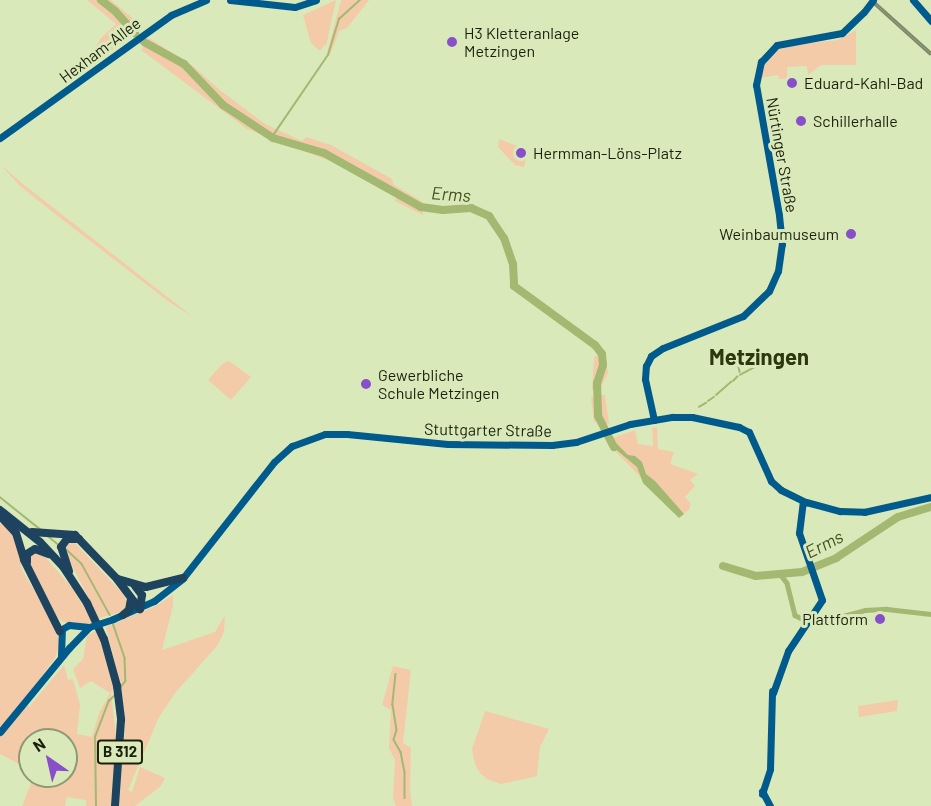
<!DOCTYPE html>
<meta charset="utf-8">
<style>
body{margin:0}
#map{position:relative;width:931px;height:806px;overflow:hidden;background:#dae9ba;font-family:Barlow,sans-serif}
div>[style]{position:absolute}
.green>*{inset:0;background:#f3cba9}
.water>*{inset:0;background:#a3b870}
.stream>*{height:1.5px;margin:-0.75px;padding:0 0.75px;transform-origin:0.75px;border-radius:0.75px;background:#a3b870}
.canal>*{height:4.5px;margin:-2.25px;padding:0 2.25px;transform-origin:2.25px;border-radius:2.25px;background:#a3b870}
.river>*{height:8px;margin:-4px;padding:0 4px;transform-origin:4px;border-radius:4px;background:#a3b870}
.major>*{height:7px;margin:-3.5px;padding:0 3.5px;transform-origin:3.5px;border-radius:3.5px;background:#005b8c}
.highway>*{height:8px;margin:-4px;padding:0 4px;transform-origin:4px;border-radius:4px;background:#1d435e}
.rail>*{height:4px;margin-top:-2px;transform-origin:0;background:repeating-linear-gradient(90deg,#dae9ba 0 4.5px,#7f8968 0 9px);box-sizing:border-box;border-block:2px solid #7f8968}
.major-bridge>*{height:7px;margin:-3.5px;padding:0 3.5px;transform-origin:3.5px;border-radius:3.5px;background:#005b8c}
.dots>*{width:16px;height:16px;translate:-50% -50%;box-sizing:border-box;border:3px solid #dae9ba;border-radius:50%}
span{translate:-50% -50%;white-space:nowrap;text-align:center;line-height:1.15;-webkit-text-stroke:6px #dae9ba;paint-order:stroke}
.shield-label span{padding:2px 4px;background:#dae9ba;border:2px solid;border-radius:4px;-webkit-text-stroke-width:0}
.shield-label{font-size:15px;color:#1b200e;font-weight:700}
.poi-label{font-size:16px;color:#1b200e}
.left{translate:0 -50%;text-align:left}
.right{translate:-100% -50%;text-align:right}
.street-label{font-size:16px;color:#1b200e}
.water-label{font-size:18px;color:#44511d;font-style:italic}
.district-label{font-size:22px;color:#2d370d;font-weight:700}
.north{position:absolute;left:18px;top:728px;width:60px;height:60px;box-sizing:border-box;background:#dae9ba;border:2px solid #8e9975;border-radius:50%;rotate:326deg;font-size:16px;font-weight:700;line-height:24px;text-align:center;color:#1b200e}
.north::after{content:'';display:block;margin:auto;width:21px;height:27px;background:#8850c8;clip-path:polygon(50% 0,100% 100%,50% 72%,0 100%)}
</style>
<div id="map">
<div class="green">
<i style="clip-path:polygon(87px 0,111px 0,142px 26px,100px 59px,95px 57px,92px 53px,101px 38px,116px 24px)"></i>
<i style="clip-path:polygon(336px 0,326px 46px,324px 45px,320px 51px,311px 43px,303px 15px)"></i>
<i style="clip-path:polygon(341px 0,369px 0,347px 28px,339px 31px,330px 55px,327px 53px)"></i>
<i style="clip-path:polygon(856px 30px,856px 65px,821px 65px,808px 75px,807px 66px,787px 67px,787px 79px,779px 79px,778px 75px,760px 78px,764px 64px,777px 50px,791px 45px,838px 40px)"></i>
<i style="clip-path:polygon(149px 38px,193px 66px,221px 91px,265px 124px,302px 141px,306px 137px,331px 145px,392px 179px,394px 185px,423px 202px,423px 215px,395px 201px,397px 196px,330px 161px,247px 129px,141px 50px)"></i>
<i style="clip-path:polygon(499px 139px,528px 150px,524px 167px,515px 165px,498px 147px)"></i>
<i style="clip-path:polygon(1px 165px,23px 184px,193px 317px,168px 301px,59px 217px,20px 186px)"></i>
<i style="clip-path:polygon(605px 353px,608px 373px,601px 387px,592px 390px,594px 359px,595px 356px)"></i>
<i style="clip-path:polygon(229px 361px,251px 377px,231px 400px,208px 380px,223px 363px)"></i>
<i style="clip-path:polygon(595px 395px,605px 395px,609px 424px,594px 422px,591px 398px)"></i>
<i style="clip-path:polygon(657px 427px,658px 449px,674px 452px,670px 464px,698px 474px,690px 480px,695px 486px,685px 497px,691px 504px,689px 510px,679px 516px,609px 445px,613px 438px,635px 430px,638px 444px,653px 446px,652px 428px)"></i>
<i style="clip-path:polygon(0 520px,18px 540px,22px 570px,55px 625px,60px 645px,55px 658px,24px 700px,29px 707px,64px 665px,68px 680px,73px 679px,80px 705px,77px 734px,92px 737px,99px 713px,110px 693px,91px 681px,80px 688px,73px 669px,83px 659px,87px 636px,97px 630px,114px 687px,111px 693px,116px 736px,111px 806px,86px 806px,86px 800px,67px 797px,65px 806px,22px 806px,34px 776px,66px 776px,66px 740px,30px 740px,30px 770px,0 754px)"></i>
<i style="clip-path:polygon(74px 542px,125px 596px,127px 606px,120px 612px,99px 618px,64px 550px,66px 545px)"></i>
<i style="clip-path:polygon(41px 552px,72px 588px,93px 622px,82px 625px,63px 622px,56px 616px,30px 567px,31px 553px)"></i>
<i style="clip-path:polygon(173px 595px,173px 606px,162px 650px,215px 632px,225px 615px,224px 632px,217px 646px,175px 693px,159px 717px,128px 790px,132px 792px,140px 767px,165px 778px,161px 786px,135px 806px,119px 806px,125px 724px,122px 692px,106px 627px,156px 606px)"></i>
<i style="clip-path:polygon(393px 666px,411px 670px,403px 743px,411px 748px,410px 790px,412px 806px,396px 806px,393px 799px,395px 760px,389px 748px,391px 710px,382px 705px)"></i>
<i style="clip-path:polygon(898px 700px,897px 711px,859px 717px,858px 706px)"></i>
<i style="clip-path:polygon(485px 711px,549px 729px,540px 747px,537px 776px,501px 784px,487px 779px,480px 773px,475px 764px,472px 749px)"></i>
</div>
<div class="water">
<i style="clip-path:polygon(612px 439px,628px 455px,635px 456px,642px 462px,646px 474px,655px 481px,684px 514px,679px 518px,643px 483px,637px 467px,607px 442px)"></i>
</div>
<div class="stream">
<i style="left:272px;top:137px;width:99px;rotate:-55.7deg"></i>
<i style="left:328px;top:55px;width:38px;rotate:-73deg"></i>
<i style="left:339px;top:19px;width:28px;rotate:-42deg"></i>
<i style="left:738px;top:363px;width:9px;rotate:77deg"></i>
<i style="left:740px;top:375px;width:24px;rotate:-28deg"></i>
<i style="left:733px;top:381px;width:6px;rotate:-45deg"></i>
<i style="left:716px;top:395px;width:20px;rotate:-41deg"></i>
<i style="left:708px;top:401px;width:7px;rotate:-34deg"></i>
<i style="left:699px;top:407px;width:8px;rotate:-30deg"></i>
<i style="left:0;top:497px;width:51px;rotate:38.7deg"></i>
<i style="left:48px;top:536px;width:13px;rotate:39deg"></i>
<i style="left:65px;top:548px;width:23px;rotate:43deg"></i>
<i style="left:82px;top:564px;width:58px;rotate:61.2deg"></i>
<i style="left:113px;top:623px;width:37px;rotate:71deg"></i>
<i style="left:125px;top:658px;width:23px;rotate:88deg"></i>
<i style="left:126px;top:681px;width:10px;rotate:127deg"></i>
<i style="left:396px;top:674px;width:31px;rotate:96deg"></i>
<i style="left:393px;top:705px;width:25px;rotate:81deg"></i>
<i style="left:397px;top:730px;width:10px;rotate:107deg"></i>
<i style="left:394px;top:740px;width:14px;rotate:60deg"></i>
<i style="left:401px;top:752px;width:20px;rotate:79deg"></i>
<i style="left:405px;top:772px;width:26px;rotate:90deg"></i>
<i style="left:96px;top:806px;width:69px;rotate:-90.8deg"></i>
<i style="left:95px;top:737px;width:39px;rotate:-69deg"></i>
<i style="left:109px;top:701px;width:8px;rotate:-45deg"></i>
</div>
<div class="canal">
<i style="left:780px;top:574px;width:11px;rotate:52deg"></i>
<i style="left:787px;top:583px;width:33px;rotate:76deg"></i>
<i style="left:795px;top:615px;width:19px;rotate:28deg"></i>
<i style="left:812px;top:624px;width:55px;rotate:-14.8deg"></i>
<i style="left:865px;top:610px;width:22px;rotate:-3deg"></i>
<i style="left:887px;top:609px;width:44px;rotate:6.5deg"></i>
</div>
<div class="river">
<i style="left:101px;top:0;width:18px;rotate:38deg"></i>
<i style="left:115px;top:11px;width:30px;rotate:48deg"></i>
<i style="left:144px;top:42px;width:46px;rotate:28.8deg"></i>
<i style="left:184px;top:64px;width:57px;rotate:46.4deg"></i>
<i style="left:223px;top:105px;width:60px;rotate:33.4deg"></i>
<i style="left:273px;top:138px;width:53px;rotate:16.4deg"></i>
<i style="left:324px;top:153px;width:111px;rotate:29.1deg"></i>
<i style="left:421px;top:207px;width:22px;rotate:8deg"></i>
<i style="left:443px;top:210px;width:28px;rotate:-4deg"></i>
<i style="left:471px;top:208px;width:20px;rotate:24deg"></i>
<i style="left:489px;top:216px;width:27px;rotate:56deg"></i>
<i style="left:504px;top:238px;width:28px;rotate:71deg"></i>
<i style="left:513px;top:264px;width:22px;rotate:87deg"></i>
<i style="left:514px;top:286px;width:100px;rotate:36.1deg"></i>
<i style="left:595px;top:345px;width:11px;rotate:52deg"></i>
<i style="left:602px;top:354px;width:11px;rotate:85deg"></i>
<i style="left:603px;top:365px;width:19px;rotate:108deg"></i>
<i style="left:597px;top:383px;width:33px;rotate:88deg"></i>
<i style="left:598px;top:416px;width:35px;rotate:63deg"></i>
<i style="left:723px;top:566px;width:34px;rotate:17deg"></i>
<i style="left:756px;top:576px;width:46px;rotate:-5deg"></i>
<i style="left:802px;top:572px;width:37px;rotate:-22deg"></i>
<i style="left:836px;top:558px;width:74px;rotate:-33.5deg"></i>
<i style="left:898px;top:517px;width:34px;rotate:-17deg"></i>
</div>
<div class="major">
<i style="left:230px;top:0;width:65px;rotate:6.1deg"></i>
<i style="left:295px;top:7px;width:22px;rotate:-18deg"></i>
<i style="left:913px;top:0;width:28px;rotate:49deg"></i>
<i style="left:0;top:138px;width:211px;rotate:-35.7deg"></i>
<i style="left:171px;top:15px;width:38px;rotate:-23deg"></i>
<i style="left:654px;top:420px;width:42px;rotate:-102.4deg"></i>
<i style="left:645px;top:379px;width:13px;rotate:-86deg"></i>
<i style="left:646px;top:366px;width:11px;rotate:-63deg"></i>
<i style="left:651px;top:356px;width:14px;rotate:-34deg"></i>
<i style="left:663px;top:348px;width:86px;rotate:-21.8deg"></i>
<i style="left:743px;top:316px;width:36px;rotate:-44deg"></i>
<i style="left:769px;top:291px;width:22px;rotate:-66deg"></i>
<i style="left:778px;top:271px;width:27px;rotate:-82deg"></i>
<i style="left:782px;top:244px;width:29px;rotate:-96deg"></i>
<i style="left:779px;top:215px;width:132px;rotate:-100deg"></i>
<i style="left:756px;top:85px;width:24px;rotate:-78deg"></i>
<i style="left:761px;top:62px;width:23px;rotate:-47deg"></i>
<i style="left:777px;top:45px;width:66px;rotate:-10.5deg"></i>
<i style="left:842px;top:33px;width:30px;rotate:-44deg"></i>
<i style="left:113px;top:619px;width:45px;rotate:-23.7deg"></i>
<i style="left:154px;top:601px;width:37px;rotate:-38deg"></i>
<i style="left:183px;top:578px;width:147px;rotate:-51.9deg"></i>
<i style="left:274px;top:462px;width:24px;rotate:-42deg"></i>
<i style="left:292px;top:446px;width:35px;rotate:-20deg"></i>
<i style="left:325px;top:434px;width:22px"></i>
<i style="left:347px;top:434px;width:101px;rotate:5.7deg"></i>
<i style="left:448px;top:444px;width:104px;rotate:0.6deg"></i>
<i style="left:552px;top:445px;width:24px;rotate:-7deg"></i>
<i style="left:576px;top:442px;width:57px;rotate:-18.4deg"></i>
<i style="left:630px;top:424px;width:43px;rotate:-9.5deg"></i>
<i style="left:672px;top:417px;width:20px"></i>
<i style="left:692px;top:417px;width:48px;rotate:12deg"></i>
<i style="left:739px;top:427px;width:11px;rotate:27deg"></i>
<i style="left:749px;top:432px;width:54px;rotate:65.8deg"></i>
<i style="left:771px;top:481px;width:13px;rotate:42deg"></i>
<i style="left:781px;top:490px;width:28px;rotate:26deg"></i>
<i style="left:806px;top:502px;width:35px;rotate:15deg"></i>
<i style="left:840px;top:511px;width:24px;rotate:2deg"></i>
<i style="left:864px;top:512px;width:69px;rotate:-12.6deg"></i>
<i style="left:61px;top:656px;width:27px;rotate:-88deg"></i>
<i style="left:62px;top:629px;width:8px;rotate:-30deg"></i>
<i style="left:69px;top:625px;width:20px;rotate:6deg"></i>
<i style="left:773px;top:693px;width:45px;rotate:-70.3deg"></i>
<i style="left:788px;top:651px;width:61px;rotate:-56.3deg"></i>
<i style="left:822px;top:600px;width:71px;rotate:-108.9deg"></i>
<i style="left:799px;top:533px;width:32px;rotate:-83deg"></i>
<i style="left:0;top:732px;width:109px;rotate:-50.6deg"></i>
<i style="left:69px;top:648px;width:29px;rotate:-46deg"></i>
<i style="left:762px;top:791px;width:17px;rotate:62deg"></i>
<i style="left:762px;top:794px;width:26px;rotate:-72deg"></i>
<i style="left:770px;top:769px;width:78px;rotate:-88.5deg"></i>
</div>
<div class="highway">
<i style="left:0;top:510px;width:51px;rotate:38.7deg"></i>
<i style="left:40px;top:542px;width:35px;rotate:47deg"></i>
<i style="left:64px;top:568px;width:42px;rotate:56.7deg"></i>
<i style="left:87px;top:603px;width:40px;rotate:65deg"></i>
<i style="left:104px;top:639px;width:49px;rotate:74.5deg"></i>
<i style="left:117px;top:686px;width:34px;rotate:83deg"></i>
<i style="left:121px;top:720px;width:86px;rotate:94deg"></i>
<i style="left:0;top:516px;width:23px;rotate:47deg"></i>
<i style="left:16px;top:533px;width:28px;rotate:73deg"></i>
<i style="left:24px;top:560px;width:80px;rotate:63.4deg"></i>
<i style="left:32px;top:532px;width:43px;rotate:4deg"></i>
<i style="left:75px;top:535px;width:61px;rotate:46.3deg"></i>
<i style="left:117px;top:579px;width:38px;rotate:53deg"></i>
<i style="left:140px;top:609px;width:14px;rotate:-82deg"></i>
<i style="left:142px;top:595px;width:11px;rotate:-128deg"></i>
<i style="left:27px;top:562px;width:8px;rotate:-90deg"></i>
<i style="left:27px;top:554px;width:9px;rotate:-32deg"></i>
<i style="left:35px;top:549px;width:15px;rotate:20deg"></i>
<i style="left:69px;top:571px;width:25px;rotate:-108deg"></i>
<i style="left:61px;top:547px;width:10px;rotate:-53deg"></i>
<i style="left:67px;top:539px;width:12px"></i>
<i style="left:118px;top:579px;width:29px;rotate:16deg"></i>
<i style="left:146px;top:587px;width:38px;rotate:-14deg"></i>
<i style="left:123px;top:615px;width:8px;rotate:-40deg"></i>
<i style="left:129px;top:610px;width:11px;rotate:-80deg"></i>
</div>
<div class="rail">
<i style="left:871px;top:0;width:81px;rotate:42deg"></i>
</div>
<div class="major-bridge">
<i style="left:864px;top:12px;width:15px;rotate:-53deg"></i>
<i style="left:89px;top:627px;width:25px;rotate:-18deg"></i>
</div>
<div class="dots">
<i style="left:452px;top:42px;background:#8850c8"></i>
<i style="left:792px;top:83px;background:#8850c8"></i>
<i style="left:801px;top:121px;background:#8850c8"></i>
<i style="left:521px;top:153px;background:#8850c8"></i>
<i style="left:851px;top:234px;background:#8850c8"></i>
<i style="left:366px;top:384px;background:#8850c8"></i>
<i style="left:880px;top:619px;background:#8850c8"></i>
</div>
<div class="shield-label">
<span style="left:120px;top:752px">B 312</span>
</div>
<div class="poi-label">
<span class="left" style="left:464px;top:42px">H3 Kletteranlage<br>Metzingen</span>
<span class="left" style="left:804px;top:83px">Eduard-Kahl-Bad</span>
<span class="left" style="left:813px;top:121px">Schillerhalle</span>
<span class="left" style="left:533px;top:153px">Hermman-Löns-Platz</span>
<span class="right" style="left:839px;top:234px">Weinbaumuseum</span>
<span class="left" style="left:378px;top:384px">Gewerbliche<br>Schule Metzingen</span>
<span class="right" style="left:868px;top:619px">Plattform</span>
</div>
<div class="street-label">
<span style="left:100px;top:50px;rotate:-37deg">Hexham-Allee</span>
<span style="left:782px;top:155px;rotate:80deg">Nürtinger Straße</span>
<span style="left:488px;top:430px;rotate:1deg">Stuttgarter Straße</span>
</div>
<div class="water-label">
<span style="left:451px;top:194px;rotate:4deg">Erms</span>
<span style="left:824px;top:544px;rotate:-27deg">Erms</span>
</div>
<div class="district-label">
<span style="left:759px;top:357px">Metzingen</span>
</div>
<div class="north">N</div>
</div>
